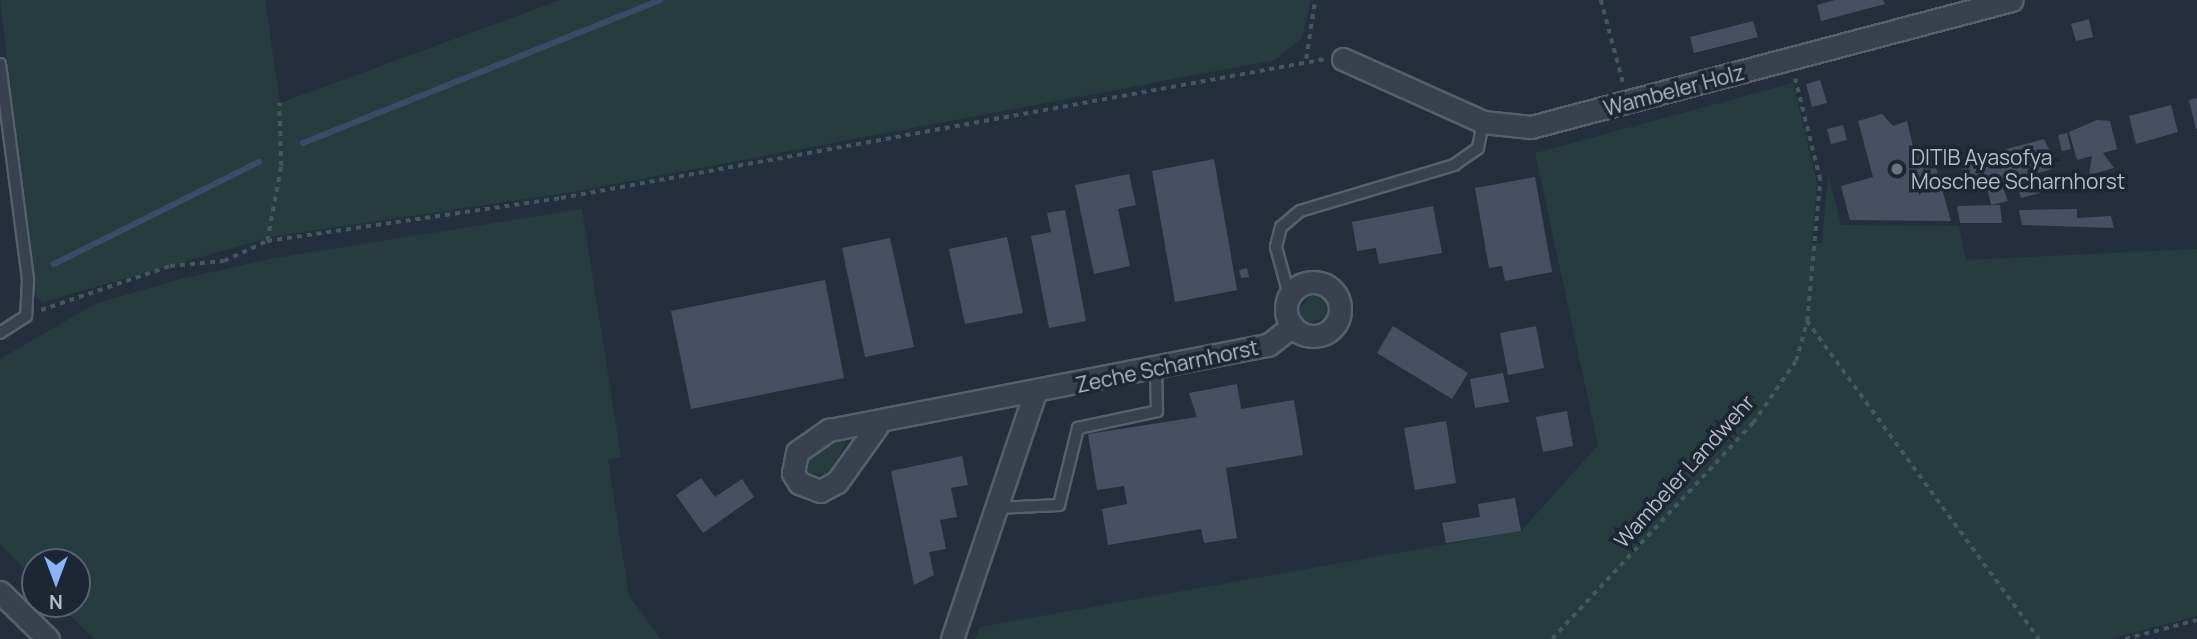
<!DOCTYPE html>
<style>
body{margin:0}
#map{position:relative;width:2197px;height:639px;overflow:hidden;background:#242f3e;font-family:Manrope,sans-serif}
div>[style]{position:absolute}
.green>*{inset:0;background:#263c3f}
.stream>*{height:6px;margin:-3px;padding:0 3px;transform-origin:3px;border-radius:3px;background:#394c67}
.building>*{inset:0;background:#455162}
.path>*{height:3.5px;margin-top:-1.75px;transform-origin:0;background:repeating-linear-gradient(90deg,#44595c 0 5px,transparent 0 10px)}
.roads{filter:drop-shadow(2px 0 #565f6c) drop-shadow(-2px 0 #565f6c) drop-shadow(0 2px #565f6c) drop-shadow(0 -2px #565f6c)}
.service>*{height:10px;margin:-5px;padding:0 5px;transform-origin:5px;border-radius:5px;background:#38414e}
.minor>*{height:21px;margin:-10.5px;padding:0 10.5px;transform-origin:10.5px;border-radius:10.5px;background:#38414e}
.minor>.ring{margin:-10.5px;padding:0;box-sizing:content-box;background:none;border:21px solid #38414e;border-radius:50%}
.dots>*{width:19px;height:19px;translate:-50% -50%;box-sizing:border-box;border:4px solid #1d2633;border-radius:50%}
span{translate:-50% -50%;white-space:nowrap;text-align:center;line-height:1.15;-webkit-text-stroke:7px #1d2633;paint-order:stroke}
.street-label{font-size:21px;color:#b4bcc9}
.poi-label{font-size:21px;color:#b4bcc9}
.left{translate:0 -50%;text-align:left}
.north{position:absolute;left:21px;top:548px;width:70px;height:70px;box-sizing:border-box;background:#1d2633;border:2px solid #59626f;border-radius:50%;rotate:180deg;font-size:19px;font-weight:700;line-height:28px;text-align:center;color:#b4bcc9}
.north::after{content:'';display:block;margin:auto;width:24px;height:32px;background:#8ab4f8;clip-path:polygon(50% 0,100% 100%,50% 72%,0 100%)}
</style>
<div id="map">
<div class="green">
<i style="clip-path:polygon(0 0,265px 0,280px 103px,560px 0,1311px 0,1302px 38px,1275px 60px,572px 192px,271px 237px,43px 302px,36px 298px)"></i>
<i style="clip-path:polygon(1793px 83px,1817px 182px,1812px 243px,1822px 243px,1828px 173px,1841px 225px,1959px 226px,1966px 260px,2197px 249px,2197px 616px,2110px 639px,975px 639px,980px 627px,1521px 531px,1598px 445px,1535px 153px)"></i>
<i style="clip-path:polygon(582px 209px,621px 457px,608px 460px,629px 596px,661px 639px,94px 639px,59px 604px,77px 604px,77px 562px,35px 562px,35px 579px,0 544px,0 359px,95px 304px,173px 281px,269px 259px)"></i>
<i style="clip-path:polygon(1313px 291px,1328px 297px,1331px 315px,1302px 327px,1297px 313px)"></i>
<i style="clip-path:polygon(850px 435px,829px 475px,808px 474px,804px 462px,812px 449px)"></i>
</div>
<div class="stream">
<i style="left:303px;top:143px;width:385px;rotate:-21.8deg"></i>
<i style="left:54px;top:264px;width:229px;rotate:-26.5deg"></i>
</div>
<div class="building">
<i style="clip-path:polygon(1835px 0,1883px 0,1885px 4px,1821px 21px,1817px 5px)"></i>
<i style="clip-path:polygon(2089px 19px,2093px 37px,2076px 41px,2071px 24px)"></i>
<i style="clip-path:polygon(1753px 21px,1758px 37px,1694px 53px,1690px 37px)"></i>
<i style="clip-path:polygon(1820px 80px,1827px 103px,1812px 107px,1806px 84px)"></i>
<i style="clip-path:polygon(2197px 98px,2197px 129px,2196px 129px,2189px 100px)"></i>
<i style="clip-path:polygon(2171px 105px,2178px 132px,2136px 144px,2129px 116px)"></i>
<i style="clip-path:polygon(1882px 114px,1893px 126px,1907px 121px,1915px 155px,1931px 150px,1951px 221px,1850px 220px,1841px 186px,1873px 177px,1858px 121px)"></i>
<i style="clip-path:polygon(2097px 120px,2110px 121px,2117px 149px,2103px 153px,2114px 168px,2089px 175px,2092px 156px,2077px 160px,2069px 132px)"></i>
<i style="clip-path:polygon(1843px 125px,1847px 140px,1831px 144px,1827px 129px)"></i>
<i style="clip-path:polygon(2067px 133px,2071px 149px,2062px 151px,2058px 135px)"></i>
<i style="clip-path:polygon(2044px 139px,2054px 159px,2052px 169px,2035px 174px,2040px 193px,2021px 198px,2017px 182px,2026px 176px,2001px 183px,2008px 201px,1991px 205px,1987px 187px,1969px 191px,1962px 183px,1961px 161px)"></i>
<i style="clip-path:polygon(1214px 159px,1237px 290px,1175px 302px,1152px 171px)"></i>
<i style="clip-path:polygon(1129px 174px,1136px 205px,1118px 209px,1130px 266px,1094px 274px,1075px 185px)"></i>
<i style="clip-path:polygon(1535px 177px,1552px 272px,1505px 281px,1502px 266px,1489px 268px,1475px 188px)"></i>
<i style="clip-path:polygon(2000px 205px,2002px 223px,1960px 223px,1957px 206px)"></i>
<i style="clip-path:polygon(1433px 206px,1442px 253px,1379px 264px,1376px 248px,1357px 251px,1352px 222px)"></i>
<i style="clip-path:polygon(2077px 209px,2077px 218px,2111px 216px,2114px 228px,2022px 225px,2019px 210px)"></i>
<i style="clip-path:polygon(1065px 210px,1086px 321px,1049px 328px,1031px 236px,1051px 232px,1047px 213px)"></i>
<i style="clip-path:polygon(1007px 237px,1023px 313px,965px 324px,949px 249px)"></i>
<i style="clip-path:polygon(890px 238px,914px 347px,865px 357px,842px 248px)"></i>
<i style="clip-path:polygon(1247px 268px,1249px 277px,1241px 278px,1239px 270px)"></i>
<i style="clip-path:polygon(825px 280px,844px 378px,691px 409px,671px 311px)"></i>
<i style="clip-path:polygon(1393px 326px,1468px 373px,1452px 399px,1377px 353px)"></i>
<i style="clip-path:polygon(1536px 326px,1544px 368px,1508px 375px,1500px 333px)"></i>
<i style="clip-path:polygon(1503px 373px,1509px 402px,1475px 408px,1470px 379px)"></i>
<i style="clip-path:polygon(1237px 384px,1241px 409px,1294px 400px,1303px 455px,1226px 468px,1237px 538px,1204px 543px,1201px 529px,1108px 545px,1102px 509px,1127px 504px,1124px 486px,1097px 490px,1088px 434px,1197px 417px,1189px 393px)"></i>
<i style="clip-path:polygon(1567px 411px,1573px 446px,1543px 452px,1536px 417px)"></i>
<i style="clip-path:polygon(1446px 421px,1456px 483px,1415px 490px,1404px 428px)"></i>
<i style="clip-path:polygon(962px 456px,968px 485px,951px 488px,957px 517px,940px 520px,946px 549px,929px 552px,934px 575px,914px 585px,891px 471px)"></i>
<i style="clip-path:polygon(701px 478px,715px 497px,742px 479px,754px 497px,703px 533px,676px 495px)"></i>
<i style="clip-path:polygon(1515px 498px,1521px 531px,1446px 543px,1442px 523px,1480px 517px,1478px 504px)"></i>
</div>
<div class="path">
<i style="left:1601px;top:0;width:85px;rotate:75deg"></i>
<i style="left:1306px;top:59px;width:60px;rotate:-81.3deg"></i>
<i style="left:267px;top:241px;width:76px;rotate:-79.4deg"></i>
<i style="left:281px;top:166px;width:63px;rotate:-91.8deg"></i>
<i style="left:41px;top:310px;width:136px;rotate:-18.8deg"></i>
<i style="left:170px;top:266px;width:54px;rotate:-5.3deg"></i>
<i style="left:224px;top:261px;width:47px;rotate:-24.9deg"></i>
<i style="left:267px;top:241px;width:297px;rotate:-8.3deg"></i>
<i style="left:561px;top:198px;width:777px;rotate:-10.31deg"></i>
<i style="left:1807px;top:321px;width:394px;rotate:53.9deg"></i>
<i style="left:1552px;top:639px;width:295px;rotate:-47.1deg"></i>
<i style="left:1753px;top:423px;width:75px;rotate:-55.3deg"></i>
<i style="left:1796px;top:361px;width:41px;rotate:-74.6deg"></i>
<i style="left:1807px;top:321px;width:142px;rotate:-84.7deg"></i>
<i style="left:1820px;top:180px;width:104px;rotate:-103.9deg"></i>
<i style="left:2125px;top:639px;width:74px;rotate:-14.8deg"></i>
</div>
<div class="roads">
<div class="service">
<i style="left:0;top:64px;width:218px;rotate:82.6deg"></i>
<i style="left:28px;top:280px;width:36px;rotate:93deg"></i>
<i style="left:26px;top:316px;width:31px;rotate:147deg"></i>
<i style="left:1289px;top:295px;width:50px;rotate:-105.2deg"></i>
<i style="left:1276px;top:247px;width:21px;rotate:-76deg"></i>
<i style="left:1281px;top:227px;width:25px;rotate:-40deg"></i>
<i style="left:1300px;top:211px;width:161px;rotate:-16.6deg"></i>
<i style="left:1454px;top:165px;width:29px;rotate:-35deg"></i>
<i style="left:1478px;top:148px;width:26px;rotate:-79deg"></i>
<i style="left:997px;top:508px;width:62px;rotate:-2.8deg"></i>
<i style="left:1059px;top:505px;width:79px;rotate:-76.1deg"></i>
<i style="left:1078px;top:428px;width:81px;rotate:-12.1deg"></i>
<i style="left:1157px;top:411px;width:43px;rotate:-91.3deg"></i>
</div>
<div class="minor">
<i style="left:1343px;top:59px;width:154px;rotate:24.2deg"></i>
<i style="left:1483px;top:122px;width:48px;rotate:5.9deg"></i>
<i style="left:1531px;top:127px;width:497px;rotate:-14.8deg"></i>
<i class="ring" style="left:1286px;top:282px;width:33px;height:33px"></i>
<i style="left:877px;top:426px;width:69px;rotate:125.5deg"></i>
<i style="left:837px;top:482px;width:19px;rotate:152deg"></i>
<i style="left:820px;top:491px;width:22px;rotate:-159deg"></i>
<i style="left:799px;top:483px;width:12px;rotate:-121deg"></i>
<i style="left:793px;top:473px;width:21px;rotate:-79deg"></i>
<i style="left:797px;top:452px;width:39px;rotate:-35deg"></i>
<i style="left:829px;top:430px;width:447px;rotate:-11deg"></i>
<i style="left:1268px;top:345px;width:31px;rotate:-38deg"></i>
<i style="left:0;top:592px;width:67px;rotate:44.4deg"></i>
<i style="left:952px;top:639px;width:260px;rotate:-71.4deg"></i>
</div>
</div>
<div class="dots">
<i style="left:1897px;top:169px;background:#6b7280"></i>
</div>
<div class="street-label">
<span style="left:1674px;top:90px;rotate:-15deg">Wambeler Holz</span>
<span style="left:1167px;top:366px;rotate:-12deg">Zeche Scharnhorst</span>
<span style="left:1684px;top:471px;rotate:-48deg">Wambeler Landwehr</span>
</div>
<div class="poi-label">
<span class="left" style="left:1911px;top:169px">DITIB Ayasofya<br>Moschee Scharnhorst</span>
</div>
<div class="north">N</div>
</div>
